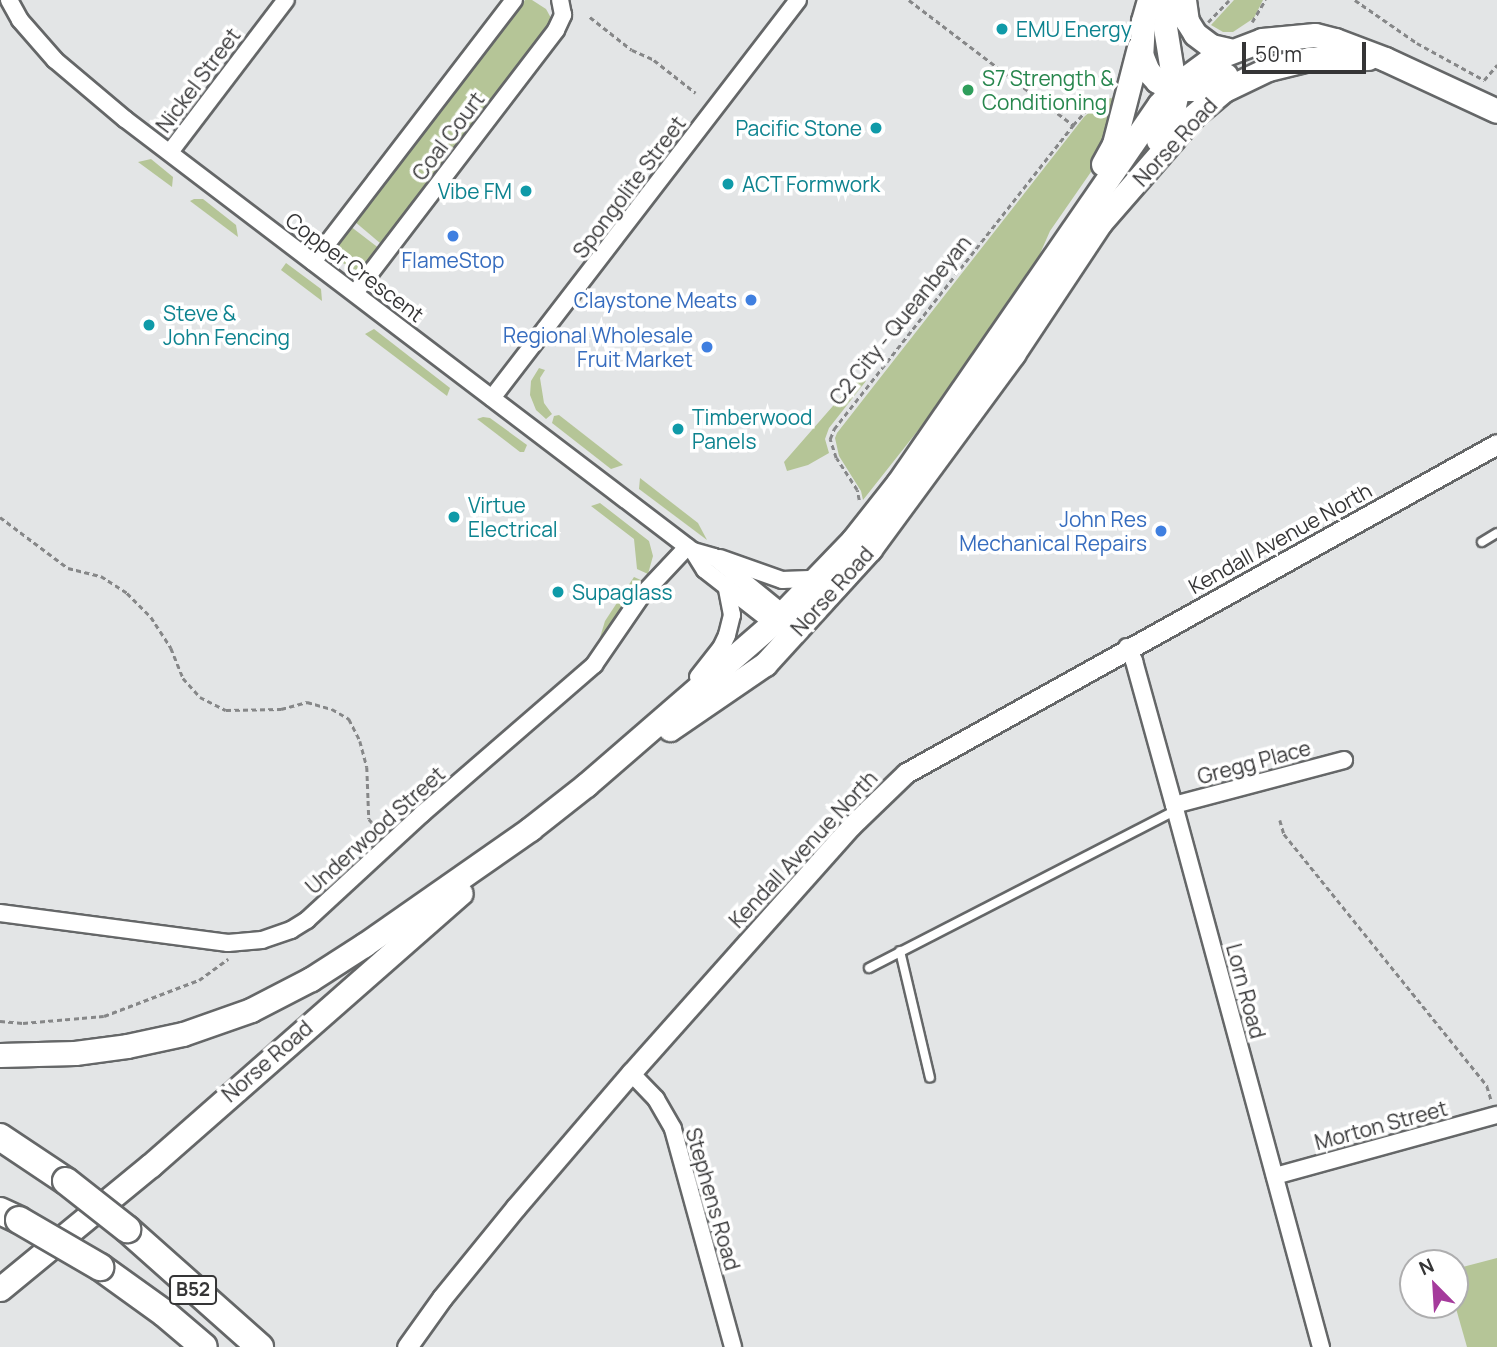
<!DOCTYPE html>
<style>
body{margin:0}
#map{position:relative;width:1497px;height:1347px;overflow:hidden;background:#e3e5e6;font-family:Manrope,sans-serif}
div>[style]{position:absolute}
.green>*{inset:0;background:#b5c597}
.path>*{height:2.5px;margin-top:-1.25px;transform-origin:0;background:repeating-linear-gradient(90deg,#868788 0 5px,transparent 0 8.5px)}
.roads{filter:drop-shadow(2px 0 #656768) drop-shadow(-2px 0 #656768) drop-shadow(0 2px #656768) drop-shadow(0 -2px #656768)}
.service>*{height:8px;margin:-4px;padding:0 4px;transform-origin:4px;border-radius:4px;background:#fff}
.minor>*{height:16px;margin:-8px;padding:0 8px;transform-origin:8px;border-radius:8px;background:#fff}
.tertiary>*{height:19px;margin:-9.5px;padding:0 9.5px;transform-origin:9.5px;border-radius:9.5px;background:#fff}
.secondary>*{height:23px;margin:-11.5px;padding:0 11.5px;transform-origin:11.5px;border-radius:11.5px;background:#fff}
.trunk>*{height:26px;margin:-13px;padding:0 13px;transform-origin:13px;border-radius:13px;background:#fff}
.bridges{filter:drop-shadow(2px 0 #656768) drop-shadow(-2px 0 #656768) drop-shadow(0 2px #656768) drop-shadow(0 -2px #656768)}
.trunk-bridge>*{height:26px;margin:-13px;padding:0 13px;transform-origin:13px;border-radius:13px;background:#fff}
.dots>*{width:19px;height:19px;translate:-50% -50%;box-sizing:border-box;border:4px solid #fff;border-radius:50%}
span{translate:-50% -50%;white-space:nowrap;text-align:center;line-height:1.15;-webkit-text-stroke:7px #fff;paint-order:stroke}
.shield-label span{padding:2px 5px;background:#fff;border:2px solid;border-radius:5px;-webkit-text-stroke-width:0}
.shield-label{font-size:19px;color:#353536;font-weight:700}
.culture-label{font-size:21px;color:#0d838f}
.left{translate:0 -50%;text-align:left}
.right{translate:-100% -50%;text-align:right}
.leisure-label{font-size:21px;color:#27864d}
.street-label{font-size:21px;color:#353536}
.shop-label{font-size:21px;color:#366cbe}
.north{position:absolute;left:1399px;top:1249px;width:70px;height:70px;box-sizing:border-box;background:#fff;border:2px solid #aeaeaf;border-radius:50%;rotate:336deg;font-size:19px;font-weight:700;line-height:28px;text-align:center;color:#353536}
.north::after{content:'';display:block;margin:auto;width:24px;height:32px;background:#a53b9c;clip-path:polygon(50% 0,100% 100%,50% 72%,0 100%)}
.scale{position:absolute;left:1242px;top:42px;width:124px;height:32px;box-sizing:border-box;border:4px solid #353536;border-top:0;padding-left:9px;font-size:21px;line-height:24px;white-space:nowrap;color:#353536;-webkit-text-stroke:5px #fff;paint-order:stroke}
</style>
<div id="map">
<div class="green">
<i style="clip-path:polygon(525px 0,532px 0,546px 9px,551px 18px,548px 27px,383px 243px,380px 243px,354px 221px)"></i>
<i style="clip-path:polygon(1234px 0,1263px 0,1254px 18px,1233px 32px,1223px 32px,1211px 25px)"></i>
<i style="clip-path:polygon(1111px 98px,1119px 101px,1093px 169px,1050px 231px,1032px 272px,931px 414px,863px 500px,861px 491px,839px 456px,835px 438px,837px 433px,1084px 117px,1103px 100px)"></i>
<i style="clip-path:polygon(151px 159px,173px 177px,172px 187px,138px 162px)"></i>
<i style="clip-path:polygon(194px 199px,203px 199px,236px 225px,238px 237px,190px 201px)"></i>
<i style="clip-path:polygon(350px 226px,380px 249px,364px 268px,358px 271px,339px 261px,334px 252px,336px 244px)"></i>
<i style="clip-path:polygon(286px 263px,321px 289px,322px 301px,281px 270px)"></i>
<i style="clip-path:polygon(374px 329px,450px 388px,447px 396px,365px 334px)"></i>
<i style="clip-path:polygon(539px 368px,545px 370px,540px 378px,544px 403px,552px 414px,546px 419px,536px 410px,530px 395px,531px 381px)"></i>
<i style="clip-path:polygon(860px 375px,866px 381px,829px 428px,825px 439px,829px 453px,808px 465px,787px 471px,784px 462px)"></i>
<i style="clip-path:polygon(559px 415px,623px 465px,611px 469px,552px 423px,554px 416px)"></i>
<i style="clip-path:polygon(483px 417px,490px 418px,527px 445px,524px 452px,520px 452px,477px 419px)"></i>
<i style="clip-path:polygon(640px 478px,698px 523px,707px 540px,639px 489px)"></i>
<i style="clip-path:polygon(600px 503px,649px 541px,653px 556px,648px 574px,637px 569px,634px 539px,591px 506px)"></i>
<i style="clip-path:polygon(634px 577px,643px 581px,598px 644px,605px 621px)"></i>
<i style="clip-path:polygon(1497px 1258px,1497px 1347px,1467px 1347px,1455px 1305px,1455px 1269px)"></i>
</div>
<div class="path">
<i style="left:909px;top:0;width:206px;rotate:37.3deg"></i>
<i style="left:1355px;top:0;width:75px;rotate:34.7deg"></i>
<i style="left:1417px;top:43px;width:77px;rotate:28.9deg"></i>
<i style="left:1484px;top:80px;width:20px;rotate:-49deg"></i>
<i style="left:590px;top:17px;width:53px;rotate:38.2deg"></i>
<i style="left:632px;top:50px;width:24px;rotate:24deg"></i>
<i style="left:654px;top:60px;width:53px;rotate:38.2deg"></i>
<i style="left:1208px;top:22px;width:30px;rotate:-46deg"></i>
<i style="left:1252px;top:22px;width:26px;rotate:-59deg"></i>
<i style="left:859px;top:500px;width:10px;rotate:-101deg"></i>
<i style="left:857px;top:490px;width:38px;rotate:-123deg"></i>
<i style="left:836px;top:458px;width:20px;rotate:-108deg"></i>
<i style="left:830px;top:439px;width:11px;rotate:-68deg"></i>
<i style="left:834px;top:429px;width:387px;rotate:-51.8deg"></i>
<i style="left:1073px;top:125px;width:31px;rotate:-48deg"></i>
<i style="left:1094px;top:102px;width:14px;rotate:-30deg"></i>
<i style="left:0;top:517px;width:85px;rotate:36.9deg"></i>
<i style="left:68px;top:568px;width:34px;rotate:14deg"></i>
<i style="left:101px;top:576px;width:31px;rotate:33deg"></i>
<i style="left:127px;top:593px;width:34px;rotate:45deg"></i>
<i style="left:151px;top:617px;width:37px;rotate:57deg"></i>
<i style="left:171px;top:648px;width:32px;rotate:68deg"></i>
<i style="left:183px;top:678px;width:25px;rotate:48deg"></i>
<i style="left:200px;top:697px;width:29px;rotate:27deg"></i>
<i style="left:226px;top:710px;width:55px;rotate:-1deg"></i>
<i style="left:281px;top:709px;width:27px;rotate:-15deg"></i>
<i style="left:307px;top:702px;width:26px;rotate:16deg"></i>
<i style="left:332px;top:709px;width:20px;rotate:30deg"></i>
<i style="left:349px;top:719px;width:25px;rotate:63deg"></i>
<i style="left:360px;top:741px;width:27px;rotate:75deg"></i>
<i style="left:367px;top:767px;width:52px;rotate:87.8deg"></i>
<i style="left:369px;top:819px;width:15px;rotate:48deg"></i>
<i style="left:1280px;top:820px;width:15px;rotate:74deg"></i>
<i style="left:1284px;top:834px;width:324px;rotate:51.1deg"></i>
<i style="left:1487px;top:1086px;width:14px;rotate:73deg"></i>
<i style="left:0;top:1021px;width:23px;rotate:5deg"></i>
<i style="left:23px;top:1023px;width:81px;rotate:-4.9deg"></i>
<i style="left:104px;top:1016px;width:102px;rotate:-20.8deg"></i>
<i style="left:199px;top:980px;width:36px;rotate:-36deg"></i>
</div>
<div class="roads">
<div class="service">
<i style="left:1482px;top:542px;width:17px;rotate:-31deg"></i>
<i style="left:900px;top:951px;width:130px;rotate:76.7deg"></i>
<i style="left:869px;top:968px;width:344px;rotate:-27.2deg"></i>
</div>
<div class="minor">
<i style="left:9px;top:0;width:23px;rotate:61deg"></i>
<i style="left:20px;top:20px;width:53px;rotate:48.8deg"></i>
<i style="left:55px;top:60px;width:92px;rotate:40.1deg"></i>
<i style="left:125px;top:119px;width:714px;rotate:37.26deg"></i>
<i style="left:693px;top:551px;width:22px;rotate:58deg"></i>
<i style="left:705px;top:570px;width:86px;rotate:37.9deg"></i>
<i style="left:170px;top:152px;width:191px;rotate:-52.7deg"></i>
<i style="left:313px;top:262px;width:330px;rotate:-52.5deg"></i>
<i style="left:355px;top:293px;width:331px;rotate:-52.6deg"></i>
<i style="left:556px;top:30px;width:17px;rotate:-65deg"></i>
<i style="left:563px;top:15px;width:15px;rotate:-101deg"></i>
<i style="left:492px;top:398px;width:502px;rotate:-52.45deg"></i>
<i style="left:693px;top:551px;width:22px;rotate:16deg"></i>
<i style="left:714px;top:557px;width:89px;rotate:39.1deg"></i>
<i style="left:720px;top:558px;width:66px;rotate:19.5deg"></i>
<i style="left:782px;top:580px;width:34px;rotate:-2deg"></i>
<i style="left:1127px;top:647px;width:16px;rotate:63deg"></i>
<i style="left:1134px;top:661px;width:149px;rotate:74.5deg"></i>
<i style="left:1174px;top:805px;width:562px;rotate:74.83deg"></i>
<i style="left:698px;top:677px;width:37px;rotate:-52deg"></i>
<i style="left:721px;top:648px;width:14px;rotate:-65deg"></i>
<i style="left:727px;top:635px;width:21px;rotate:-76deg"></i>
<i style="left:732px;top:615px;width:31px;rotate:-101deg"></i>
<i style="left:1174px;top:805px;width:176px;rotate:-14.8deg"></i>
<i style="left:0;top:913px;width:230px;rotate:7.5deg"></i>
<i style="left:228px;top:943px;width:34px;rotate:-5deg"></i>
<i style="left:262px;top:940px;width:31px;rotate:-19deg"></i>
<i style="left:291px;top:930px;width:19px;rotate:-32deg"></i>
<i style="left:307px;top:920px;width:156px;rotate:-42.7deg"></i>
<i style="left:422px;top:814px;width:228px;rotate:-40.9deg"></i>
<i style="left:594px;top:665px;width:85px;rotate:-55.6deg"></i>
<i style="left:642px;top:595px;width:66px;rotate:-46.8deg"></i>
<i style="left:631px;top:1073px;width:36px;rotate:46deg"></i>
<i style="left:656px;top:1099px;width:34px;rotate:60deg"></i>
<i style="left:673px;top:1129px;width:226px;rotate:74.6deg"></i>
<i style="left:1275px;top:1176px;width:230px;rotate:-15.4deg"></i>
</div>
<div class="tertiary">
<i style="left:407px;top:1347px;width:60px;rotate:-54.5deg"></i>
<i style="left:442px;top:1298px;width:117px;rotate:-50.9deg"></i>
<i style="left:516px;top:1207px;width:177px;rotate:-49.4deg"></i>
<i style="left:631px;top:1073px;width:331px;rotate:-48.3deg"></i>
<i style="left:851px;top:826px;width:76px;rotate:-43.9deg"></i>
<i style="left:906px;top:773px;width:676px;rotate:-29.1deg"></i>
</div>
<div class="secondary">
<i style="left:1149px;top:0;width:22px;rotate:106deg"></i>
<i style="left:1143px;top:21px;width:33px;rotate:93deg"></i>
<i style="left:1141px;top:54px;width:18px;rotate:68deg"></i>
<i style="left:1148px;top:71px;width:13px;rotate:48deg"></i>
<i style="left:1157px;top:81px;width:18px;rotate:27deg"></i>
<i style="left:1173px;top:89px;width:25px"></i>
<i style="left:1198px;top:89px;width:31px;rotate:-27deg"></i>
<i style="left:1184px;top:0;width:21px;rotate:82deg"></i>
<i style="left:1187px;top:21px;width:15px;rotate:58deg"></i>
<i style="left:1195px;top:34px;width:20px;rotate:37deg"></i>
<i style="left:1211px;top:46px;width:18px;rotate:13deg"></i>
<i style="left:1158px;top:140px;width:24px;rotate:-57deg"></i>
<i style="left:1171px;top:120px;width:25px;rotate:-78deg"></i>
<i style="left:1176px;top:96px;width:70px;rotate:-99.1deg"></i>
<i style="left:1165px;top:27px;width:27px;rotate:-82deg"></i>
<i style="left:1103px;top:164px;width:23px;rotate:-61deg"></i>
<i style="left:1114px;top:144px;width:100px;rotate:-75.5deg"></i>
<i style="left:670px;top:729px;width:115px;rotate:-34.4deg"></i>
<i style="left:765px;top:664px;width:156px;rotate:-47.6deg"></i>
<i style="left:870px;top:549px;width:242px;rotate:-53.7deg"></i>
<i style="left:1013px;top:354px;width:157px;rotate:-56.4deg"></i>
<i style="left:1100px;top:223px;width:140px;rotate:-49deg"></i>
<i style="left:1192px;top:117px;width:42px;rotate:-40.2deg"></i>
<i style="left:1224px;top:90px;width:49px;rotate:-25.5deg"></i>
<i style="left:1268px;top:69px;width:42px;rotate:-13.7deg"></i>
<i style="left:1309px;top:59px;width:59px;rotate:-1deg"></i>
<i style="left:0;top:1055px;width:75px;rotate:-1.5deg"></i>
<i style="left:75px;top:1053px;width:52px;rotate:-7.7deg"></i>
<i style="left:127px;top:1046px;width:57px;rotate:-12.1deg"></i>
<i style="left:183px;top:1034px;width:72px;rotate:-19.4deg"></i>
<i style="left:251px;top:1010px;width:68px;rotate:-27.3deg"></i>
<i style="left:311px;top:979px;width:63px;rotate:-32.7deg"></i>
<i style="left:364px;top:945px;width:203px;rotate:-34.9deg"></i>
<i style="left:530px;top:829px;width:71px;rotate:-38.2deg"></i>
<i style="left:586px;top:785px;width:247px;rotate:-40.9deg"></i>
<i style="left:773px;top:623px;width:115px;rotate:-46.1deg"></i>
<i style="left:853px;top:540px;width:73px;rotate:-51.7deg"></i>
<i style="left:898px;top:483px;width:459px;rotate:-55.4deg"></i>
<i style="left:1159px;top:105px;width:26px;rotate:-50deg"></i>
<i style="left:1176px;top:85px;width:42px;rotate:-36.3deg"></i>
<i style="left:1210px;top:60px;width:56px;rotate:-21deg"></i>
<i style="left:1262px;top:40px;width:53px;rotate:-5.4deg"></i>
<i style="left:1315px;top:35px;width:21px;rotate:14deg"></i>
<i style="left:1335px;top:40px;width:53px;rotate:20.8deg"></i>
<i style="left:1385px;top:59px;width:123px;rotate:24.9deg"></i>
<i style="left:0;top:1289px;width:195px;rotate:-39.4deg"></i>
<i style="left:151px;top:1165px;width:412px;rotate:-41.3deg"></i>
</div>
<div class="trunk">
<i style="left:0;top:1137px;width:79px;rotate:33.7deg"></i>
<i style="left:0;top:1211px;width:21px;rotate:25deg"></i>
<i style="left:127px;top:1229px;width:178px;rotate:41.6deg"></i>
<i style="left:100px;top:1267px;width:79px;rotate:35.7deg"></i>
<i style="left:164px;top:1313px;width:52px;rotate:40.4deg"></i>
</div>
</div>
<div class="bridges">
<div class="trunk-bridge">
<i style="left:66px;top:1181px;width:78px;rotate:38.2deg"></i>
<i style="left:19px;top:1220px;width:94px;rotate:30.1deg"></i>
</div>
</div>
<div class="dots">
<i style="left:1002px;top:29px;background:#0f9aa8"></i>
<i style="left:968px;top:90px;background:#2e9e5b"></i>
<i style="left:876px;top:128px;background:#0f9aa8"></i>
<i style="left:728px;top:184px;background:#0f9aa8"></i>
<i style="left:526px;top:191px;background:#0f9aa8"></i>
<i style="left:453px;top:236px;background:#3f7fe0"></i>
<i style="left:751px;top:300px;background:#3f7fe0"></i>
<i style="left:149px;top:325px;background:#0f9aa8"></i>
<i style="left:707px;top:347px;background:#3f7fe0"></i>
<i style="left:678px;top:429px;background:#0f9aa8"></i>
<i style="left:454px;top:517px;background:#0f9aa8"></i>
<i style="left:1161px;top:531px;background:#3f7fe0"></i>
<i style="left:558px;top:592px;background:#0f9aa8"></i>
</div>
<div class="shield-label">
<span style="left:193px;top:1290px">B52</span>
</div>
<div class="culture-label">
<span class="left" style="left:1016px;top:29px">EMU Energy</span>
<span class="right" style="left:862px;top:128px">Pacific Stone</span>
<span class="left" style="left:742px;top:184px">ACT Formwork</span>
<span class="right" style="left:512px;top:191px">Vibe FM</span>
<span class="left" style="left:163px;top:325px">Steve &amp;<br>John Fencing</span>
<span class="left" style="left:692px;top:429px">Timberwood<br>Panels</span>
<span class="left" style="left:468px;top:517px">Virtue<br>Electrical</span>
<span class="left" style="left:572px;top:592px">Supaglass</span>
</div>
<div class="leisure-label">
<span class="left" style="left:982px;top:90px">S7 Strength &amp;<br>Conditioning</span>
</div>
<div class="street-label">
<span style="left:198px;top:80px;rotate:-53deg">Nickel Street</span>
<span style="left:448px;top:136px;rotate:-53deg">Coal Court</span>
<span style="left:1175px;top:142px;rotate:-47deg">Norse Road</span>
<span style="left:629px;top:187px;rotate:-53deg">Spongolite Street</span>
<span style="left:355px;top:267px;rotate:37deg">Copper Crescent</span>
<span style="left:900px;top:320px;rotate:-51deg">C2 City - Queanbeyan</span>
<span style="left:1280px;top:538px;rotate:-29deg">Kendall Avenue North</span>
<span style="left:832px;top:591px;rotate:-48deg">Norse Road</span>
<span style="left:1254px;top:762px;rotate:-15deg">Gregg Place</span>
<span style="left:375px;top:830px;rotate:-42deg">Underwood Street</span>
<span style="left:803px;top:849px;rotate:-47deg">Kendall Avenue North</span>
<span style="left:1246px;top:991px;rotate:75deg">Lorn Road</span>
<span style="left:267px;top:1061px;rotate:-41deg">Norse Road</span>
<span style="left:1381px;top:1125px;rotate:-15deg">Morton Street</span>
<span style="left:713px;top:1199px;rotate:74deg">Stephens Road</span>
</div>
<div class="shop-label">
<span style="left:453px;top:260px">FlameStop</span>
<span class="right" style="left:737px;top:300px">Claystone Meats</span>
<span class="right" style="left:693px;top:347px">Regional Wholesale<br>Fruit Market</span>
<span class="right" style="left:1147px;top:531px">John Res<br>Mechanical Repairs</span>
</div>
<div class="north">N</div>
<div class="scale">50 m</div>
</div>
